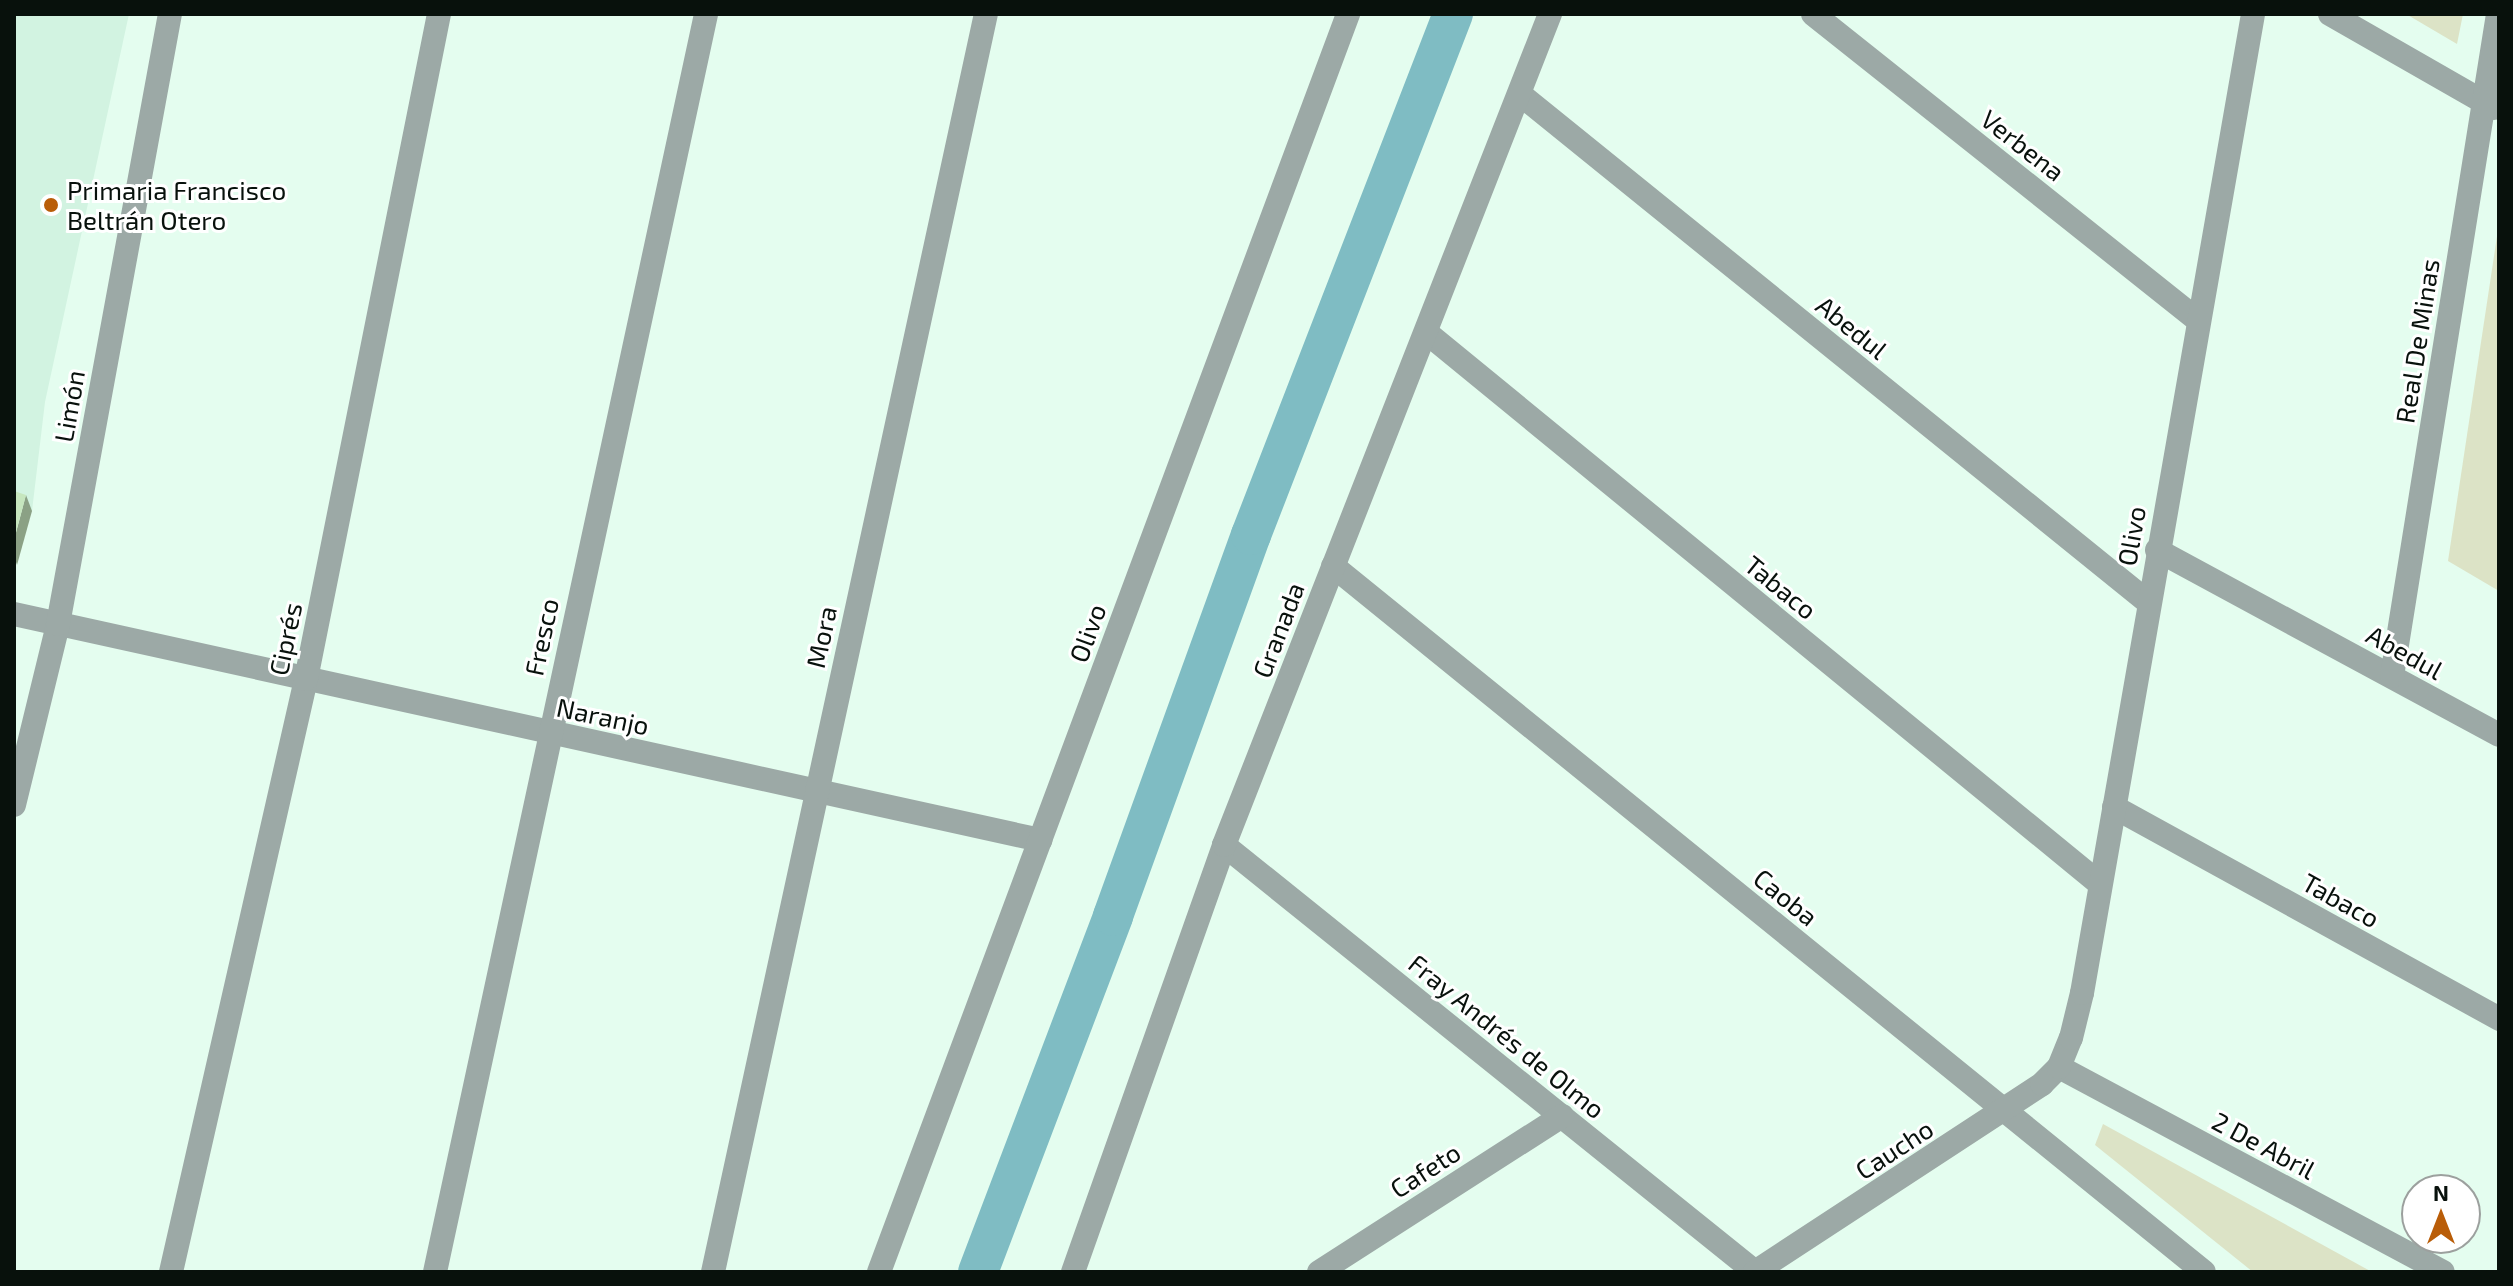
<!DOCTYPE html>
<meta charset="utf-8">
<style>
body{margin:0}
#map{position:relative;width:2513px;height:1286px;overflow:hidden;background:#e4fdef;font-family:"Exo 2",sans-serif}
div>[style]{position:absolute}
.built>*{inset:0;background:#d2f3e1}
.green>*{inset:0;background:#dce3c6}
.canal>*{height:40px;margin:-20px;padding:0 20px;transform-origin:20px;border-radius:20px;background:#7fbcc3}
.minor>*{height:24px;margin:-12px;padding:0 12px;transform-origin:12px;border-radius:12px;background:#9ca9a6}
.shaded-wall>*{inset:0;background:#8ba185}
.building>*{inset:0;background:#c6e6be}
.dots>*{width:22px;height:22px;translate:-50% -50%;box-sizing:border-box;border:4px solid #fff;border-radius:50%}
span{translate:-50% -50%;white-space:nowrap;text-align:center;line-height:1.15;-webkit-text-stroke:6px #fff;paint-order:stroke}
.street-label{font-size:26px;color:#08110c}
.poi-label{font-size:26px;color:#08110c}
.left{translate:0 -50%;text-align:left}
.frame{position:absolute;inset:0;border:16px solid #08110c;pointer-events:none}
.north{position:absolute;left:2401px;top:1174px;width:80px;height:80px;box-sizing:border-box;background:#fff;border:2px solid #9ca09e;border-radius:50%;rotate:0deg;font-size:22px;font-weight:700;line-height:32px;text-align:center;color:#08110c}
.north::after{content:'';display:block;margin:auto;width:28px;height:36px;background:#b95d08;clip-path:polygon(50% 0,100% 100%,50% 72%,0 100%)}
</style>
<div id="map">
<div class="built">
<i style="clip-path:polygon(14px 14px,129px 14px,45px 402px,32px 511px,14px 505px)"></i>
</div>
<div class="green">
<i style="clip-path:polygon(2406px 14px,2463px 14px,2457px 44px)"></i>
<i style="clip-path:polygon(2499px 223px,2499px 591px,2448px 561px)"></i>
<i style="clip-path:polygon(2103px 1124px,2372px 1272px,2253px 1272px,2095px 1145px)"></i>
</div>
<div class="canal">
<i style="left:978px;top:1272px;width:381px;rotate:-69.2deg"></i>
<i style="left:1113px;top:916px;width:405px;rotate:-70.1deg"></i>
<i style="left:1251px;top:535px;width:559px;rotate:-68.81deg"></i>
</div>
<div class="minor">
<i style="left:1813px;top:14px;width:492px;rotate:38.5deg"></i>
<i style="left:2330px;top:14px;width:189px;rotate:29.8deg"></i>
<i style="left:1521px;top:95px;width:806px;rotate:38.96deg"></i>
<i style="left:1427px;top:333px;width:870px;rotate:39.31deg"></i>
<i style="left:2157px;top:550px;width:389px;rotate:28.4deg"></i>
<i style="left:1333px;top:566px;width:1121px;rotate:39.03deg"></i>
<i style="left:14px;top:614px;width:1051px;rotate:12.42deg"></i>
<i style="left:2392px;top:676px;width:670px;rotate:-80.9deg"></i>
<i style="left:14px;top:805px;width:186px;rotate:-76.3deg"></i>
<i style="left:58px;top:624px;width:620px;rotate:-79.6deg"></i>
<i style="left:2114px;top:807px;width:440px;rotate:28.8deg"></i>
<i style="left:1224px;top:845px;width:681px;rotate:38.8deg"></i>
<i style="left:2059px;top:1067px;width:435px;rotate:28.1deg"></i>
<i style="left:171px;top:1272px;width:608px;rotate:-77.17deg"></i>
<i style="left:306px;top:679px;width:678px;rotate:-78.69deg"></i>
<i style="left:435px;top:1272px;width:1287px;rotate:-77.84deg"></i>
<i style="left:713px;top:1272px;width:1287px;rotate:-77.76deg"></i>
<i style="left:879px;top:1272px;width:1343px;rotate:-69.55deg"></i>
<i style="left:1073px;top:1272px;width:453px;rotate:-70.5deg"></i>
<i style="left:1224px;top:845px;width:893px;rotate:-68.58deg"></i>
<i style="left:1319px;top:1272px;width:289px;rotate:-32.7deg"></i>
<i style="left:1755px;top:1272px;width:343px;rotate:-33.2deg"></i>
<i style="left:2042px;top:1084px;width:24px;rotate:-45deg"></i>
<i style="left:2059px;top:1067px;width:31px;rotate:-68deg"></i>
<i style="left:2071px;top:1038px;width:46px;rotate:-76.3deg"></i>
<i style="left:2082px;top:993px;width:994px;rotate:-80.09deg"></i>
</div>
<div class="shaded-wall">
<i style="clip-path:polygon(26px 495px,32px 511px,17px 565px,14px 556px,14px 540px)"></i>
</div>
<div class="building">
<i style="clip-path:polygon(14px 491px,26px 495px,14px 540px)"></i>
</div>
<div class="dots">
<i style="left:51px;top:205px;background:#b95d08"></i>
</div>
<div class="street-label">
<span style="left:2023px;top:145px;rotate:38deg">Verbena</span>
<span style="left:1852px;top:327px;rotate:39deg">Abedul</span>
<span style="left:2417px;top:341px;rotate:-81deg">Real De Minas</span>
<span style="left:69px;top:406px;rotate:-80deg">Limón</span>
<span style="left:2131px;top:536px;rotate:-80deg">Olivo</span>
<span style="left:1781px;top:587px;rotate:39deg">Tabaco</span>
<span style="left:1278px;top:630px;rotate:-69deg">Granada</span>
<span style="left:1087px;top:633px;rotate:-70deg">Olivo</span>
<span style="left:541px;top:637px;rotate:-78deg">Fresco</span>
<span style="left:821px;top:637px;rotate:-78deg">Mora</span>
<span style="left:285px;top:639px;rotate:-78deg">Ciprés</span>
<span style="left:2405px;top:652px;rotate:29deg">Abedul</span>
<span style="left:603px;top:716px;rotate:12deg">Naranjo</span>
<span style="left:1786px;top:897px;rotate:39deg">Caoba</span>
<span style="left:2341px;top:900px;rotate:29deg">Tabaco</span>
<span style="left:1507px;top:1036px;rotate:39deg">Fray Andrés de Olmo</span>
<span style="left:2264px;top:1145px;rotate:28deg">2 De Abril</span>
<span style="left:1894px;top:1149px;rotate:-33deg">Caucho</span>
<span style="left:1425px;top:1170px;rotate:-33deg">Cafeto</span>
</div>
<div class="poi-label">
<span class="left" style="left:67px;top:205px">Primaria Francisco<br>Beltrán Otero</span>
</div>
<div class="frame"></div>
<div class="north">N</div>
</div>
